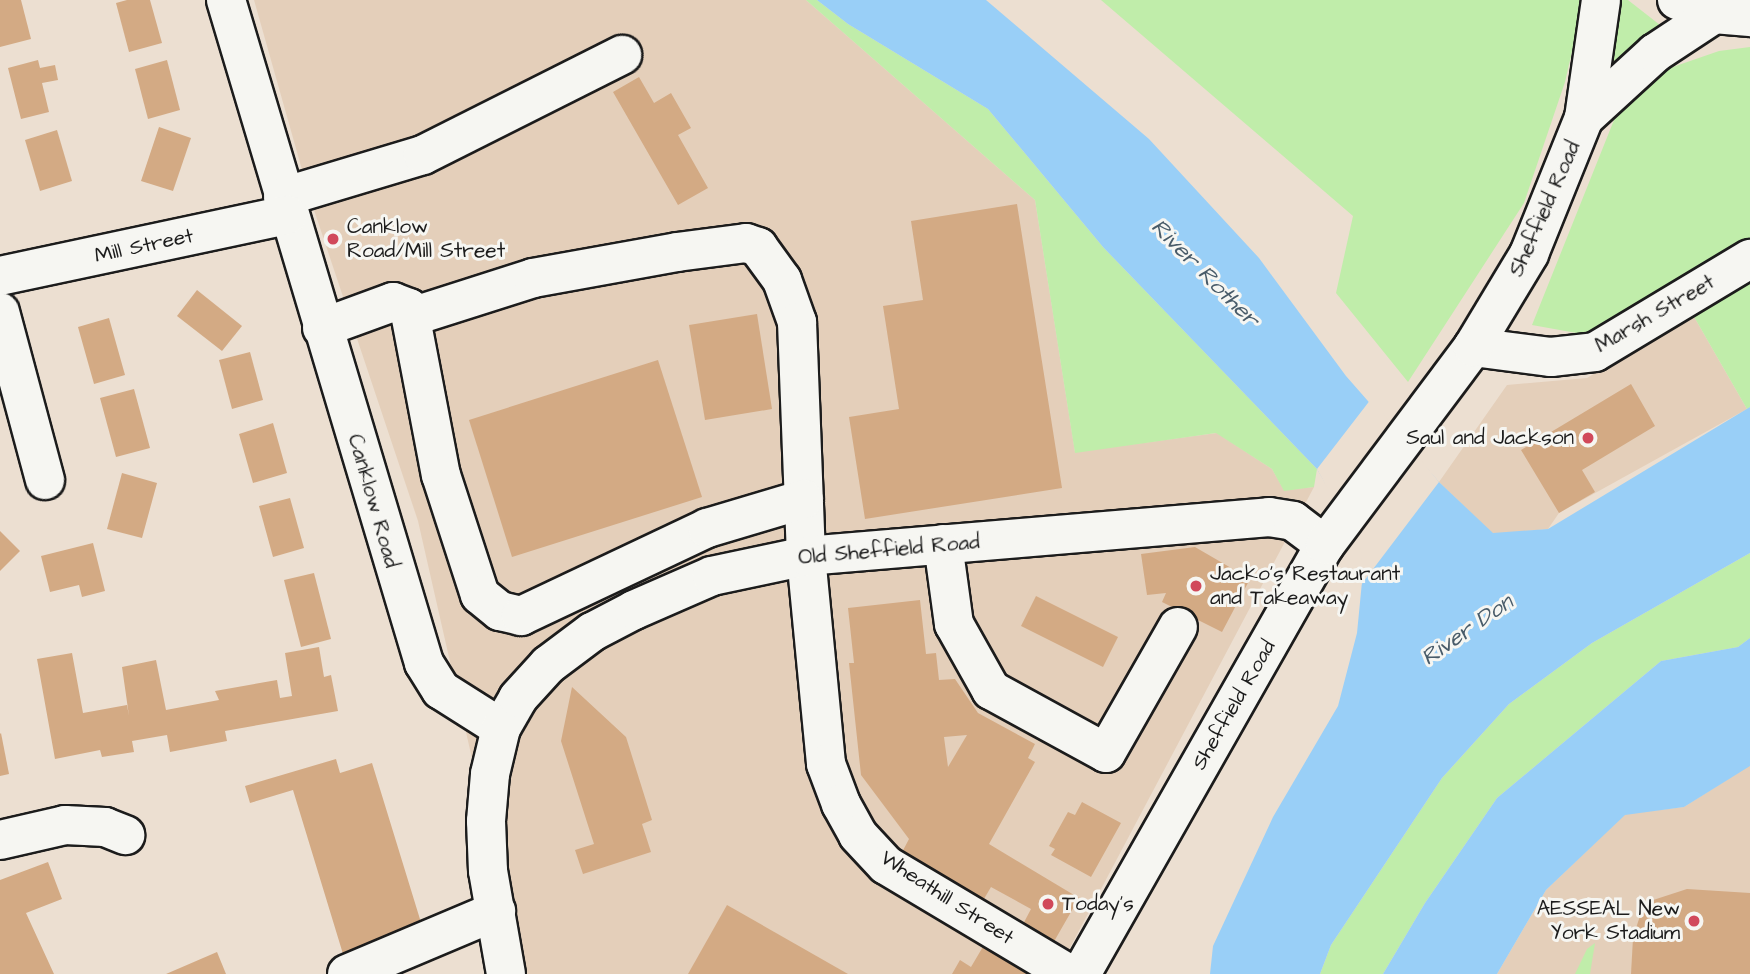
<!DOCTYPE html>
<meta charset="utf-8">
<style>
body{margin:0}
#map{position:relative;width:1750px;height:974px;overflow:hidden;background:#ecdfd1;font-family:"Architects Daughter",sans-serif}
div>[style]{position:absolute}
.built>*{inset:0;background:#e4cfba}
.green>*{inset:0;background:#c0edaa}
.water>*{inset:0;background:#99cff7}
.pier>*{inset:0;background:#ecdfd1}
.building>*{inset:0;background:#d3aa84}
.roads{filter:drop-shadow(2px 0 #1c1c1c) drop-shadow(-2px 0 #1c1c1c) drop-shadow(0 2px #1c1c1c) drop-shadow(0 -2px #1c1c1c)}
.minor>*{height:38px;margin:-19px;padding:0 19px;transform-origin:19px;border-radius:19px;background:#f6f6f2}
.major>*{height:38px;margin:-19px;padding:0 19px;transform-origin:19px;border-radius:19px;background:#f6f6f2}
.dots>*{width:19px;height:19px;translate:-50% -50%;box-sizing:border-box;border:4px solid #f6f6f2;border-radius:50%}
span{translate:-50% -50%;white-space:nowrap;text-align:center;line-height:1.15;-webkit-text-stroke:6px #f6f6f2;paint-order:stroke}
.street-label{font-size:21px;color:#1c1c1c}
.poi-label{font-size:21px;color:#1c1c1c}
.left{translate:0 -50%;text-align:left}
.right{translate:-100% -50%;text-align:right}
.water-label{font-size:23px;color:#485b69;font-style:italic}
</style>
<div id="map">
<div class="built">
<i style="clip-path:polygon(254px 0,806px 0,1035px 200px,1075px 452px,1217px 433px,1272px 469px,1284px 490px,1314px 487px,1056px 974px,521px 974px,418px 521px,310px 198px)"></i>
<i style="clip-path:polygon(1693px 315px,1747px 409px,1559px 513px,1548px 529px,1493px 534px,1439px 482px,1507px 385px,1587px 378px)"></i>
<i style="clip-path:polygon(1750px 765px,1750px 974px,1497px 974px,1546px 890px,1625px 814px,1684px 807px)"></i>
</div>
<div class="green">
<i style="clip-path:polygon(806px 0,817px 0,848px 24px,988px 109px,1103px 247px,1317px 469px,1314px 487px,1284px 491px,1272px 469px,1216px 433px,1075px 453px,1035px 200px)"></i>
<i style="clip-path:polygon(1101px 0,1584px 0,1565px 82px,1524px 203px,1408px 382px,1336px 293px,1353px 216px)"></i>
<i style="clip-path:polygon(1619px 0,1628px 0,1660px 25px,1601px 79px)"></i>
<i style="clip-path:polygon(1750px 47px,1750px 407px,1747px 409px,1693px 315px,1593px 336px,1532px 325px,1620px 105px,1664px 70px,1719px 51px)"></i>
<i style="clip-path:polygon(1750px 553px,1750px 638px,1738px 647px,1661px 661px,1497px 798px,1425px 903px,1383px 974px,1320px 974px,1331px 945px,1442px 778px,1509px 704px,1592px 643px)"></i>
<i style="clip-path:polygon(1595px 943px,1590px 974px,1575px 974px,1587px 949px)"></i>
</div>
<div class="water">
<i style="clip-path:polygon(817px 0,986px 0,1149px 139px,1259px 258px,1346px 376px,1439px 482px,1493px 533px,1548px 529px,1750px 407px,1750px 553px,1592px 643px,1509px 704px,1442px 778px,1331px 945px,1320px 974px,1210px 974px,1213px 946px,1273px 817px,1338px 706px,1357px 633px,1365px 551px,1317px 469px,1103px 247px,988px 109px,848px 24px)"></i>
<i style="clip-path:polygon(1750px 638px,1750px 766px,1684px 807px,1625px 815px,1546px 890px,1497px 974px,1383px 974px,1425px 903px,1497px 798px,1661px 661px,1738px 647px)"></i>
</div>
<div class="pier">
<i style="clip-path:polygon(1371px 399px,1439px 482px,1358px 589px,1362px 552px,1317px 469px)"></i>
</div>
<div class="building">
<i style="clip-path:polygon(0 0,21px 0,31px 39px,0 47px)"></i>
<i style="clip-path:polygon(127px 0,150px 0,162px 43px,129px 52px,116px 3px)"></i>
<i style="clip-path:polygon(38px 60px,40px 68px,55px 65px,58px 80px,42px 83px,49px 112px,21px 119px,8px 68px)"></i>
<i style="clip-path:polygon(167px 60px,180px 110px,148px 119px,135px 69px)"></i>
<i style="clip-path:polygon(639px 77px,654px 103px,671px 93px,691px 128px,678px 135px,708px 188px,678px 205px,613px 92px)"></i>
<i style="clip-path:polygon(159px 127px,191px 138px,173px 191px,141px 181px)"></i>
<i style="clip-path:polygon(57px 130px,72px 181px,40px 191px,25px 140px)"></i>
<i style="clip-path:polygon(1017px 204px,1062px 488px,865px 519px,849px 417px,899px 409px,883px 306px,923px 300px,911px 221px)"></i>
<i style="clip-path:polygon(197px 290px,242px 326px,222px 351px,177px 316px)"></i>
<i style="clip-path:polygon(757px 314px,772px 409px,705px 420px,689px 325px)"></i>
<i style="clip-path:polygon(109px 318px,125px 375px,94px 384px,78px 327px)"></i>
<i style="clip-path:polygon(250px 352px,263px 400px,232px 409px,219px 360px)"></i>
<i style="clip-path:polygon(658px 360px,702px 497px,512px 557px,469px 420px)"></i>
<i style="clip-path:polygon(1631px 384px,1655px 426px,1582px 470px,1595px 492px,1559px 513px,1521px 450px)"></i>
<i style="clip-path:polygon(134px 389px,150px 448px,116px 457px,100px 398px)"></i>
<i style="clip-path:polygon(273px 423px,287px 473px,253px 483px,239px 434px)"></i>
<i style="clip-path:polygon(122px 473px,157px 483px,142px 538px,107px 529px)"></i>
<i style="clip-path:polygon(290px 498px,304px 548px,273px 557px,259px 506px)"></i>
<i style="clip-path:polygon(0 531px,20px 551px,0 571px)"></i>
<i style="clip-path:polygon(93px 543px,105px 591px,82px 597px,79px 585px,50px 592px,41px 556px)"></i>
<i style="clip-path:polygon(1195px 547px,1250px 579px,1222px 632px,1162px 602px,1166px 593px,1147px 595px,1141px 554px)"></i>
<i style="clip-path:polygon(314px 573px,331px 639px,301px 647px,284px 580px)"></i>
<i style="clip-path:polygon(1036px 596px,1118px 637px,1103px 667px,1021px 626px)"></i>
<i style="clip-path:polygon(evenodd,920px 600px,926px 654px,936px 653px,939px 680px,955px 679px,978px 713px,1035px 744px,1028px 758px,1035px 762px,989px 844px,1079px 898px,1052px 945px,1021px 928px,1031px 909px,991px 887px,981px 904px,899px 858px,909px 839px,861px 775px,849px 663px,854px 663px,848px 608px,920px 600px,967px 735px,948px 767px,944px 737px,967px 735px)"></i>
<i style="clip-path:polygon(319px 647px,324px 677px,331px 675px,338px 711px,225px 731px,227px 741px,170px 752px,167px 735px,132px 741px,134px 752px,102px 757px,100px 750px,55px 759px,37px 659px,72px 653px,83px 713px,127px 705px,129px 716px,122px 667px,156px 660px,166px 710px,219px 700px,215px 691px,277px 680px,280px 698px,292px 696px,285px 653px)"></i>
<i style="clip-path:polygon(572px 687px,626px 737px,652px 820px,642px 824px,651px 852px,583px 874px,575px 850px,594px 844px,561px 741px)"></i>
<i style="clip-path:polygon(1px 733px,9px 774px,0 776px,0 734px)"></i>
<i style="clip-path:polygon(336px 759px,340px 773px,372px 763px,423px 929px,343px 954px,293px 790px,250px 803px,245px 786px)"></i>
<i style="clip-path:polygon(1082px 802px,1121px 823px,1091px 877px,1051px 855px,1055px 849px,1049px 846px,1068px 812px,1075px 815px)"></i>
<i style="clip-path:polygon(48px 862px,62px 899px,26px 913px,54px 974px,0 974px,0 880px)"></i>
<i style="clip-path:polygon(1687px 889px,1750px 893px,1750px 974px,1631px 974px,1633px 938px,1644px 903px)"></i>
<i style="clip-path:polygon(727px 905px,848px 974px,688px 974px)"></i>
<i style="clip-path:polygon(984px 945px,1035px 974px,952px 974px,960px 960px,971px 967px)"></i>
<i style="clip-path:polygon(217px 952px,226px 974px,166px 974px)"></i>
</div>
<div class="roads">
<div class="minor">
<i style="left:226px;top:0;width:692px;rotate:73.37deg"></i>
<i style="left:424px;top:663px;width:32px;rotate:58deg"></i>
<i style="left:441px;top:690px;width:71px;rotate:32.3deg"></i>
<i style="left:283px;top:197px;width:146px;rotate:-16.7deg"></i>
<i style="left:423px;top:155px;width:223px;rotate:-26.7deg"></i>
<i style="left:0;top:276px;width:294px;rotate:-12deg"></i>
<i style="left:0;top:312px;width:174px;rotate:75deg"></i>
<i style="left:411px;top:317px;width:128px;rotate:-17.7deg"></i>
<i style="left:533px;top:278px;width:146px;rotate:-10.2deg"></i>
<i style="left:677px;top:252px;width:70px;rotate:-7.4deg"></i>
<i style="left:746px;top:243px;width:13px;rotate:18deg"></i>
<i style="left:758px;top:247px;width:41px;rotate:54deg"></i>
<i style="left:782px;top:280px;width:45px;rotate:70.3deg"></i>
<i style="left:797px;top:322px;width:234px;rotate:87.8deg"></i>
<i style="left:806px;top:556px;width:209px;rotate:84.5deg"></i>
<i style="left:826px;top:764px;width:43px;rotate:69.4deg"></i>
<i style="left:841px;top:804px;width:35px;rotate:61deg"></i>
<i style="left:858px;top:835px;width:41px;rotate:47deg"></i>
<i style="left:886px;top:865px;width:213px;rotate:30.8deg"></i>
<i style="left:322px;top:328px;width:76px;rotate:-20.1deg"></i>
<i style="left:393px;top:302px;width:17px;rotate:21deg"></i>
<i style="left:409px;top:308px;width:170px;rotate:79.2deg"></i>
<i style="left:441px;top:475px;width:126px;rotate:72deg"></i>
<i style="left:480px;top:595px;width:26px;rotate:39deg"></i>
<i style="left:500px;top:611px;width:22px;rotate:13deg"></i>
<i style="left:521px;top:616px;width:206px;rotate:-25.3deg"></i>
<i style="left:707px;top:528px;width:101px;rotate:-16.6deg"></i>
<i style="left:1473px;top:347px;width:79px;rotate:7.3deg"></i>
<i style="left:1551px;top:357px;width:44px;rotate:-6.5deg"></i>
<i style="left:1595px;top:352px;width:181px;rotate:-31deg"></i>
<i style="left:943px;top:544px;width:81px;rotate:82.2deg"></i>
<i style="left:954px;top:624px;width:76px;rotate:60.7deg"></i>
<i style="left:991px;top:690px;width:131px;rotate:28.7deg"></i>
<i style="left:1106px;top:753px;width:145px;rotate:-60.3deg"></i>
<i style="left:0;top:840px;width:67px;rotate:-13deg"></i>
<i style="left:65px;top:825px;width:40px;rotate:2.9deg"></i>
<i style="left:105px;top:827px;width:22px;rotate:22deg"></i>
<i style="left:347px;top:974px;width:162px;rotate:-22.9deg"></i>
<i style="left:1081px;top:974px;width:494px;rotate:-60.4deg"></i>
</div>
<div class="major">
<i style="left:1677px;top:0;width:40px;rotate:21deg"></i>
<i style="left:1714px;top:14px;width:36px;rotate:5deg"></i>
<i style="left:1584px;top:118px;width:96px;rotate:-42.5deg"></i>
<i style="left:1655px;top:53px;width:71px;rotate:-33.5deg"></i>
<i style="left:506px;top:974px;width:105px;rotate:-99.9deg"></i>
<i style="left:488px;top:871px;width:50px;rotate:-92.3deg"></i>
<i style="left:486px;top:821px;width:47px;rotate:-85.1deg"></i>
<i style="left:490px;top:774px;width:47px;rotate:-76.6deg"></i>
<i style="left:501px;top:728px;width:34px;rotate:-60deg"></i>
<i style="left:518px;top:698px;width:45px;rotate:-47.7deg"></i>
<i style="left:548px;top:665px;width:55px;rotate:-36.9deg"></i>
<i style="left:592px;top:632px;width:47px;rotate:-27.6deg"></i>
<i style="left:634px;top:610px;width:85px;rotate:-23.6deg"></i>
<i style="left:712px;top:576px;width:96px;rotate:-12deg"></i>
<i style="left:806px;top:556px;width:465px;rotate:-4.8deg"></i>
<i style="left:1269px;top:517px;width:24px;rotate:9deg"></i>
<i style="left:1293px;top:521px;width:40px;rotate:37deg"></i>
<i style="left:1325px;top:545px;width:247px;rotate:-53.2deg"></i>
<i style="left:1473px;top:347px;width:109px;rotate:-58.9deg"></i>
<i style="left:1529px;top:254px;width:147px;rotate:-68deg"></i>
<i style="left:1584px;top:118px;width:119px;rotate:-81.8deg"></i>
</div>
</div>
<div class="dots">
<i style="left:333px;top:239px;background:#d1495b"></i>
<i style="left:1588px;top:438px;background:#d1495b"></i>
<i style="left:1196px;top:586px;background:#d1495b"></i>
<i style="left:1048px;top:904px;background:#d1495b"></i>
<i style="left:1694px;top:921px;background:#d1495b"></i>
</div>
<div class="street-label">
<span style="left:1545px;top:209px;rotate:-66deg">Sheffield Road</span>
<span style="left:144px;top:246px;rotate:-12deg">Mill Street</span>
<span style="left:1655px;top:314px;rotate:-30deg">Marsh Street</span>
<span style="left:373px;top:501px;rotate:74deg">Canklow Road</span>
<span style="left:889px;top:550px;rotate:-5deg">Old Sheffield Road</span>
<span style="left:1234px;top:705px;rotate:-60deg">Sheffield Road</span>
<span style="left:947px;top:898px;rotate:33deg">Wheathill Street</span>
</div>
<div class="poi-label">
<span class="left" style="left:347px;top:239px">Canklow<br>Road/Mill Street</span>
<span class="right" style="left:1574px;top:438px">Saul and Jackson</span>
<span class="left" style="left:1210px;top:586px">Jacko's Restaurant<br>and Takeaway</span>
<span class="left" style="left:1062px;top:904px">Today’s</span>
<span class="right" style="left:1680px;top:921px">AESSEAL New<br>York Stadium</span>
</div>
<div class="water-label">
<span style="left:1205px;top:273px;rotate:45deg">River Rother</span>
<span style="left:1467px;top:630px;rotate:-35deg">River Don</span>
</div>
</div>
